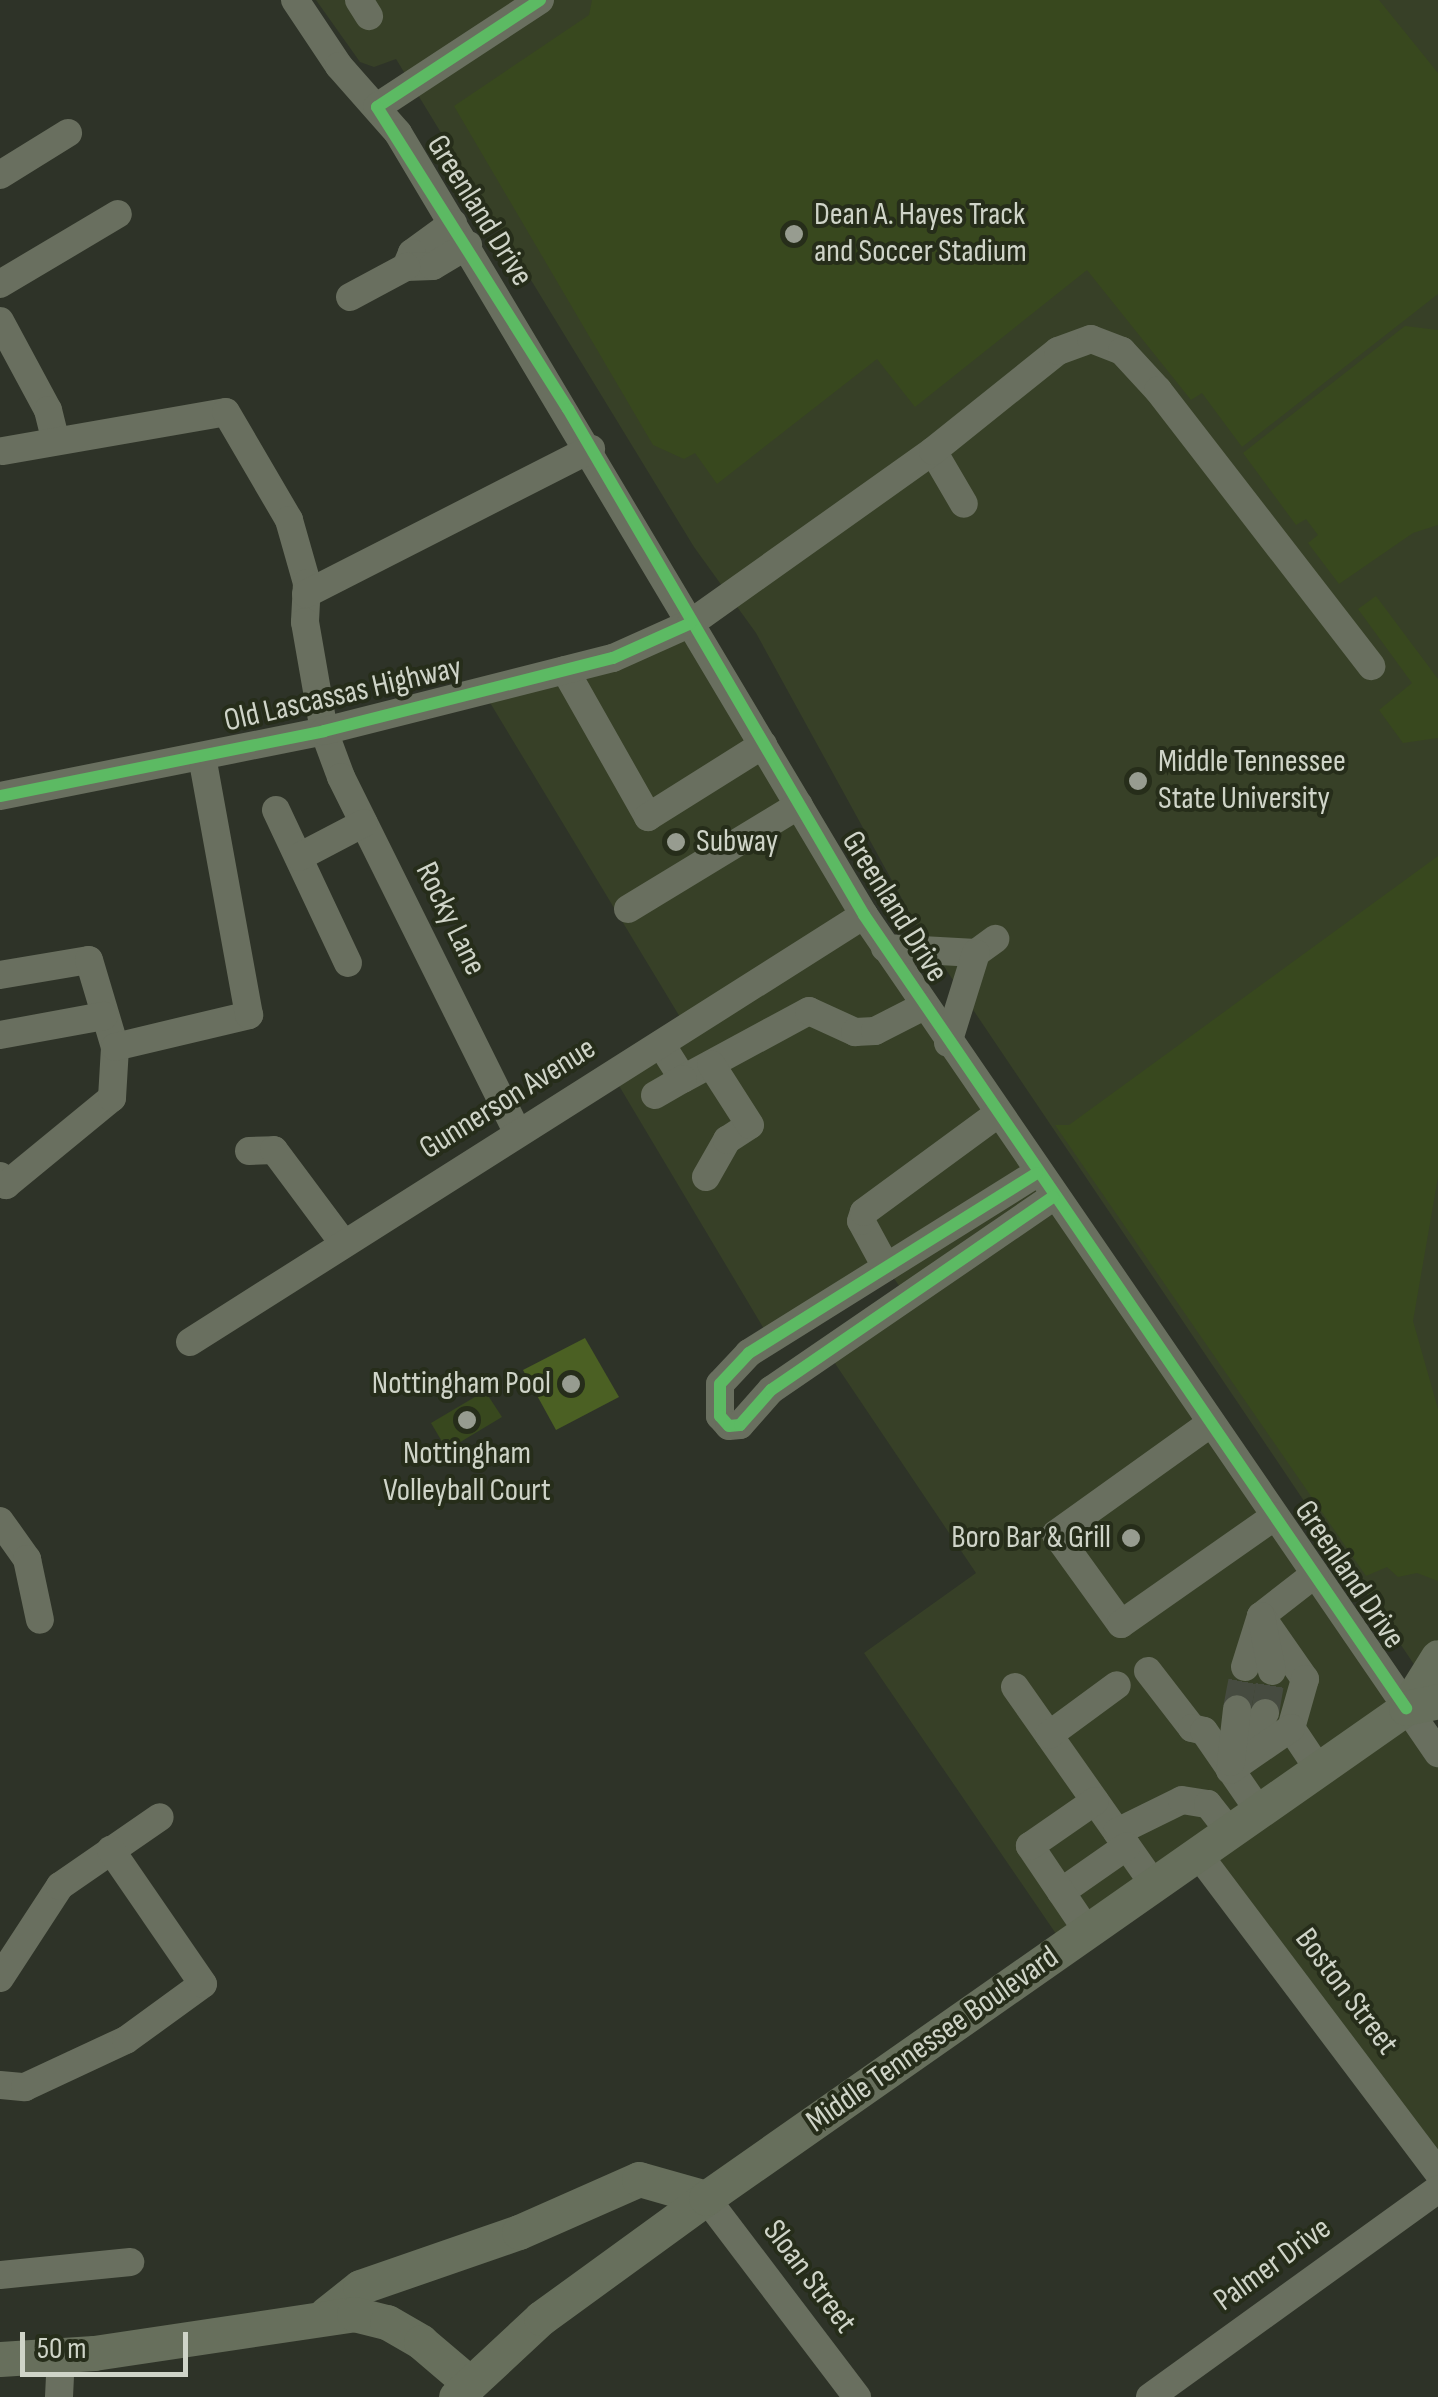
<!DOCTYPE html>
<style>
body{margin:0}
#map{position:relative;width:1438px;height:2397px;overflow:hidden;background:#2e3328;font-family:"Sofia Sans Condensed",sans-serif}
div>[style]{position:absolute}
.built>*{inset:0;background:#374027}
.green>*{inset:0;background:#38481e}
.water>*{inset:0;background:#4b6023}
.minor-tunnel>*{height:28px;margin-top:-14px;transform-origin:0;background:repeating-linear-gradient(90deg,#464b40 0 28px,transparent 0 42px)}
.minor>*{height:28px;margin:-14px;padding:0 14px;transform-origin:14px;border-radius:14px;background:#696f5f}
.major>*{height:35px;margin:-17.5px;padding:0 17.5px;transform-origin:17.5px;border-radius:17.5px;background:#676f5c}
.cycleway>*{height:12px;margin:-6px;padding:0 6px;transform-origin:6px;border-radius:6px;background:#5cba63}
.dots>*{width:28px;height:28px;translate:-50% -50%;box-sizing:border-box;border:5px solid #262d1a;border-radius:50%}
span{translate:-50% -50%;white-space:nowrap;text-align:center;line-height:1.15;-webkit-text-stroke:8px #262d1a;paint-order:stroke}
.street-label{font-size:32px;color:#cfd4c8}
.poi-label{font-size:32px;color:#cfd4c8}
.left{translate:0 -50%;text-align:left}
.right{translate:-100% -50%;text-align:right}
.scale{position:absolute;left:20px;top:2332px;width:168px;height:45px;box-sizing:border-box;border:5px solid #cfd4c8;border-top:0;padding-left:12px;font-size:30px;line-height:35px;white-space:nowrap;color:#cfd4c8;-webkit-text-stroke:8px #262d1a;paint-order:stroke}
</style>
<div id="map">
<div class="built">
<i style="clip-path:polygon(316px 0,1438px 0,1438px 1700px,918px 928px,756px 633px,694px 547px,396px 59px,374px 67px,360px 62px)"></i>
<i style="clip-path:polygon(691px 623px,864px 915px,1438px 1753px,1438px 2173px,1204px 1850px,1065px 1947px,864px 1653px,976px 1573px,828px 1353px,906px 1296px,887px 1268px,770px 1339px,612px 1074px,686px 1027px,483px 691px)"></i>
</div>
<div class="green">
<i style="clip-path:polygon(592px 0,1379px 0,1438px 73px,1438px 294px,1242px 447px,1202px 393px,1191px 400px,1087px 270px,915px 407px,877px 359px,717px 484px,695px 453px,684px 459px,653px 445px,454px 106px,589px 15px)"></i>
<i style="clip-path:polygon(1405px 326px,1438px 330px,1438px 525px,1413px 533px,1339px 584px,1308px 543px,1318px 535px,1306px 519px,1296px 525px,1243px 453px)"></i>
<i style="clip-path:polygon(1376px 596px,1438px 679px,1438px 738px,1403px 743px,1379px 710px,1412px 683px,1358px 609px)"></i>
<i style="clip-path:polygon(1438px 856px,1438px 1177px,1413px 1321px,1438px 1409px,1438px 1581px,1417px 1573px,1398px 1577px,1387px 1567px,1366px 1576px,1055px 1125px,1069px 1125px)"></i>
<i style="clip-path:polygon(485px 1391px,502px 1417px,447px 1450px,431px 1423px)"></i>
</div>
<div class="water">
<i style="clip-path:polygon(585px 1338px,619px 1397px,556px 1430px,523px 1370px)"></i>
</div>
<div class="minor-tunnel">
<i style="left:1237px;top:1709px;width:43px;rotate:-79.2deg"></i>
<i style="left:1265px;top:1713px;width:43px;rotate:-80.5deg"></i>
</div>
<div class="minor">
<i style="left:295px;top:0;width:79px;rotate:56.3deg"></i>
<i style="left:339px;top:66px;width:89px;rotate:48.6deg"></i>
<i style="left:398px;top:133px;width:910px;rotate:59.21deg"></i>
<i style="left:864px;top:915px;width:1016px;rotate:55.59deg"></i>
<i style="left:359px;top:0;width:19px;rotate:58deg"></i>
<i style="left:377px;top:107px;width:195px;rotate:-33.3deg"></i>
<i style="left:0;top:175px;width:80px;rotate:-31.7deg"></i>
<i style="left:453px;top:223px;width:51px;rotate:143.8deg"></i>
<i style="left:412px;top:253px;width:15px;rotate:113deg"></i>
<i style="left:406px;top:267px;width:27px;rotate:-2deg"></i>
<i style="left:433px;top:266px;width:41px;rotate:-31deg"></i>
<i style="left:0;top:284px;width:137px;rotate:-30.7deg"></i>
<i style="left:350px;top:297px;width:64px;rotate:-28.2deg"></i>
<i style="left:0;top:321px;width:101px;rotate:61.7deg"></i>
<i style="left:48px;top:410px;width:32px;rotate:76deg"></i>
<i style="left:3px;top:451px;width:226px;rotate:-9.9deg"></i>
<i style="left:226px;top:412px;width:125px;rotate:59.7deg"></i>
<i style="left:289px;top:520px;width:66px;rotate:74.1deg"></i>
<i style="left:307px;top:583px;width:39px;rotate:93deg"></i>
<i style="left:305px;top:622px;width:111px;rotate:80.1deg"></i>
<i style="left:324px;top:731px;width:49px;rotate:69.7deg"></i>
<i style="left:341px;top:777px;width:398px;rotate:63.6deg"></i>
<i style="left:933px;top:451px;width:61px;rotate:59.7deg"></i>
<i style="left:306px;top:594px;width:320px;rotate:-27deg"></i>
<i style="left:565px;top:670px;width:169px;rotate:60.5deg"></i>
<i style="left:648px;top:817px;width:136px;rotate:-32.1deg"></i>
<i style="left:0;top:796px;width:330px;rotate:-11.3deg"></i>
<i style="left:324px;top:731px;width:298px;rotate:-14.2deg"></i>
<i style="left:613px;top:658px;width:85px;rotate:-24.2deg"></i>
<i style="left:691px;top:623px;width:297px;rotate:-35.4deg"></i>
<i style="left:933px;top:451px;width:160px;rotate:-38.7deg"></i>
<i style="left:1058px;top:351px;width:35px;rotate:-20deg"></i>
<i style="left:1091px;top:339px;width:33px;rotate:21deg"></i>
<i style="left:1122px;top:351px;width:53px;rotate:47.3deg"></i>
<i style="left:1158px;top:390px;width:349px;rotate:52.3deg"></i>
<i style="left:276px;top:810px;width:169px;rotate:64.8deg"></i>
<i style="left:299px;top:857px;width:73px;rotate:-27.6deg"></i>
<i style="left:628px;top:909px;width:200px;rotate:-31.3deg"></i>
<i style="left:885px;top:948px;width:91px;rotate:3.1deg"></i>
<i style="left:976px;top:953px;width:24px;rotate:-36deg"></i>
<i style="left:0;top:975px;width:90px;rotate:-9.6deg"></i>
<i style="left:89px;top:960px;width:91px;rotate:73.4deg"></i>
<i style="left:0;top:1035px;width:106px;rotate:-10.4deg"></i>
<i style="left:948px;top:1043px;width:94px;rotate:-72.7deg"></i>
<i style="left:661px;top:1044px;width:41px;rotate:57.8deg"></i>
<i style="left:683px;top:1079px;width:143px;rotate:-28.4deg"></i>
<i style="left:809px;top:1011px;width:51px;rotate:24.5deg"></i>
<i style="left:855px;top:1032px;width:20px;rotate:-3deg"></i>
<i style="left:875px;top:1031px;width:55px;rotate:-27deg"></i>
<i style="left:655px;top:1095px;width:32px;rotate:-30deg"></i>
<i style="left:249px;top:1151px;width:25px;rotate:-2deg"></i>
<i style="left:274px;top:1150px;width:117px;rotate:53.3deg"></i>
<i style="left:1037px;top:1173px;width:340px;rotate:148deg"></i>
<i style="left:749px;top:1353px;width:42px;rotate:133.1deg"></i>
<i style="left:720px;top:1384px;width:32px;rotate:90deg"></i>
<i style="left:720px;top:1416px;width:13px;rotate:48deg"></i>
<i style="left:729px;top:1426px;width:11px;rotate:-5deg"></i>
<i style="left:740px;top:1425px;width:47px;rotate:-48.5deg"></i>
<i style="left:771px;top:1390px;width:342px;rotate:-34.4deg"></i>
<i style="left:0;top:1176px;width:11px;rotate:56deg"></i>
<i style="left:6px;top:1185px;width:137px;rotate:-39.4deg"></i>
<i style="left:112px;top:1098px;width:51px;rotate:-86.6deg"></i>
<i style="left:115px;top:1047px;width:138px;rotate:-13.4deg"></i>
<i style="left:249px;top:1015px;width:263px;rotate:-100.3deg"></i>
<i style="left:706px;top:1177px;width:43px;rotate:-60.4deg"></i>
<i style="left:727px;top:1140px;width:27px;rotate:-33deg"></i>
<i style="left:750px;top:1125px;width:72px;rotate:-122.6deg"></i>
<i style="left:886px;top:1267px;width:52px;rotate:-118.5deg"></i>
<i style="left:861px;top:1221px;width:9px;rotate:-72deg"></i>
<i style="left:864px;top:1212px;width:164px;rotate:-36.3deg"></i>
<i style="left:190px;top:1342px;width:798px;rotate:-32.36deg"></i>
<i style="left:1211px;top:1423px;width:191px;rotate:144.4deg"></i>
<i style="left:1056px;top:1534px;width:111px;rotate:54.2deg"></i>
<i style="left:1121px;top:1624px;width:188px;rotate:-35deg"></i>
<i style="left:0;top:1521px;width:47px;rotate:54.6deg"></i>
<i style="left:27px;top:1559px;width:62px;rotate:78deg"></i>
<i style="left:1315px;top:1574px;width:68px;rotate:142.1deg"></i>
<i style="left:1261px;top:1616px;width:77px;rotate:55.1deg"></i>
<i style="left:1305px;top:1679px;width:51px;rotate:105.9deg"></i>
<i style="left:1291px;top:1728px;width:50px;rotate:56.3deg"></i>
<i style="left:1245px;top:1667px;width:53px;rotate:-72.6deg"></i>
<i style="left:1261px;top:1616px;width:56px;rotate:78.7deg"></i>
<i style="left:1148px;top:1671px;width:72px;rotate:52.3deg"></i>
<i style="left:1192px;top:1728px;width:12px;rotate:14deg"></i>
<i style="left:1204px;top:1731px;width:97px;rotate:55.5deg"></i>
<i style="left:1015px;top:1687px;width:242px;rotate:54.9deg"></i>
<i style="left:1265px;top:1713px;width:67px;rotate:121.6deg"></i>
<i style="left:1230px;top:1770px;width:74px;rotate:-34.5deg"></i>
<i style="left:1049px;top:1735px;width:84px;rotate:-36.3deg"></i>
<i style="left:1231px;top:1762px;width:53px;rotate:-83.5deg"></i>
<i style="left:1117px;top:1832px;width:72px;rotate:-26.2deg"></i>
<i style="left:1182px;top:1800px;width:26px;rotate:9deg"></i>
<i style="left:1208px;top:1804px;width:36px;rotate:52deg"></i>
<i style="left:1198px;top:1854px;width:399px;rotate:53deg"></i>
<i style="left:1061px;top:1892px;width:80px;rotate:-34.9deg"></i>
<i style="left:1088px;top:1932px;width:104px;rotate:-124deg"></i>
<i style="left:1030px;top:1846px;width:79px;rotate:-34.7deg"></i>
<i style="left:0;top:1978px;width:110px;rotate:-56.9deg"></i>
<i style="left:60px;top:1886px;width:121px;rotate:-34.6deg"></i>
<i style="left:0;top:2085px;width:25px;rotate:5deg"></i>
<i style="left:25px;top:2087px;width:111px;rotate:-25deg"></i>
<i style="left:126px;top:2040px;width:95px;rotate:-36deg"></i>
<i style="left:203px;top:1984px;width:163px;rotate:-124.5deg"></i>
<i style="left:706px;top:2198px;width:250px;rotate:52.8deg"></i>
<i style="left:0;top:2275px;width:131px;rotate:-5.7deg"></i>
<i style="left:59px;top:2397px;width:42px;rotate:-87.3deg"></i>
<i style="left:1150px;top:2397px;width:355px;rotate:-35.8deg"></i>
</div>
<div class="major">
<i style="left:1406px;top:1708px;width:60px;rotate:-57.9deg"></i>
<i style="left:326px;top:2314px;width:43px;rotate:-38.5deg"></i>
<i style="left:360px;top:2287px;width:168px;rotate:-19.1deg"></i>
<i style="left:519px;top:2232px;width:131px;rotate:-23.8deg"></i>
<i style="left:639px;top:2179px;width:70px;rotate:15.8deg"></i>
<i style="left:0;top:2359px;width:94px;rotate:-3.7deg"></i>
<i style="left:94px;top:2353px;width:263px;rotate:-8.5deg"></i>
<i style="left:354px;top:2314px;width:34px;rotate:14deg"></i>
<i style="left:387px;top:2322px;width:39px;rotate:30deg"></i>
<i style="left:421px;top:2342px;width:62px;rotate:40.4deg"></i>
<i style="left:456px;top:2397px;width:116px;rotate:-42.9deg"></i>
<i style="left:541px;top:2318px;width:204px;rotate:-36deg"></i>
<i style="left:706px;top:2198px;width:854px;rotate:-34.99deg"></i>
<i style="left:1406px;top:1708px;width:33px;rotate:-12deg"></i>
</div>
<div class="cycleway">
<i style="left:540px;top:0;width:195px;rotate:146.7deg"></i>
<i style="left:377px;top:107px;width:357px;rotate:57.7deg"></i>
<i style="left:568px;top:409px;width:586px;rotate:59.67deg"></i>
<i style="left:864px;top:915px;width:961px;rotate:55.65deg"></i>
<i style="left:0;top:796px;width:330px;rotate:-11.3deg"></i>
<i style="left:324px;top:731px;width:298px;rotate:-14.2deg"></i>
<i style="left:613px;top:658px;width:85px;rotate:-24.2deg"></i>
<i style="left:1037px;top:1173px;width:340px;rotate:148deg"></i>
<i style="left:749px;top:1353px;width:42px;rotate:133.1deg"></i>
<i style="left:720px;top:1384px;width:32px;rotate:90deg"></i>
<i style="left:720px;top:1416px;width:13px;rotate:48deg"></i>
<i style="left:729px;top:1426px;width:11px;rotate:-5deg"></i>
<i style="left:740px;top:1425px;width:47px;rotate:-48.5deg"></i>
<i style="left:771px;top:1390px;width:342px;rotate:-34.4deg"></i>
</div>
<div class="dots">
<i style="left:794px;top:234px;background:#979c90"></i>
<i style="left:1138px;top:781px;background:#979c90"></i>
<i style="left:676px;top:842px;background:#979c90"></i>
<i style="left:571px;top:1384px;background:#979c90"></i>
<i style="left:467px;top:1420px;background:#979c90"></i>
<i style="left:1131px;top:1538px;background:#979c90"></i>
</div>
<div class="street-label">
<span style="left:479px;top:211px;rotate:58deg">Greenland Drive</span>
<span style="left:343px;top:695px;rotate:-13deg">Old Lascassas Highway</span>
<span style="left:894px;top:907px;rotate:58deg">Greenland Drive</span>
<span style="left:450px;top:919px;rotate:64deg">Rocky Lane</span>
<span style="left:508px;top:1099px;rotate:-32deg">Gunnerson Avenue</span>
<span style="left:1349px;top:1575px;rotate:56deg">Greenland Drive</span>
<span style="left:1346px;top:1992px;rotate:53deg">Boston Street</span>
<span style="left:933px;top:2040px;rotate:-35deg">Middle Tennessee Boulevard</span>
<span style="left:1273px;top:2265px;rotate:-36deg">Palmer Drive</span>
<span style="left:809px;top:2277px;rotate:53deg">Sloan Street</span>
</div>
<div class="poi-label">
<span class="left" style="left:814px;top:234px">Dean A. Hayes Track<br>and Soccer Stadium</span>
<span class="left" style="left:1158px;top:781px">Middle Tennessee<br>State University</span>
<span class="left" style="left:696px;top:842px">Subway</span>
<span class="right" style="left:551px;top:1384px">Nottingham Pool</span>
<span style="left:467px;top:1473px">Nottingham<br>Volleyball Court</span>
<span class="right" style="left:1111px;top:1538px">Boro Bar &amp; Grill</span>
</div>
<div class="scale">50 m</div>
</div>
